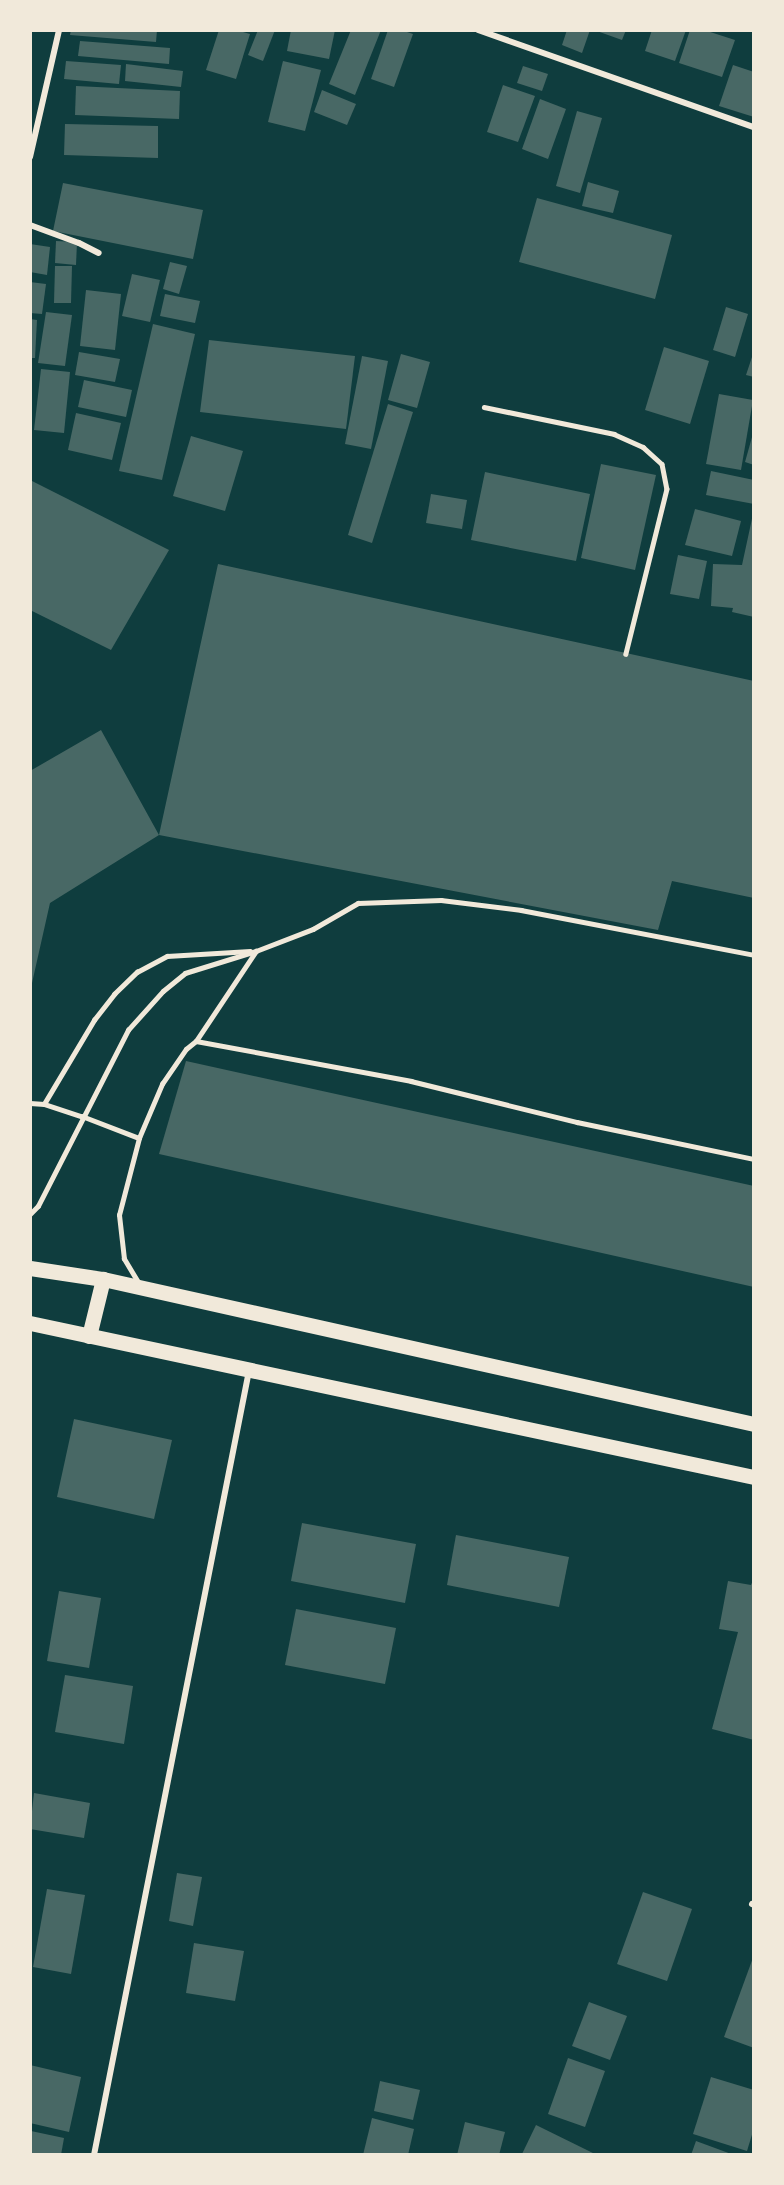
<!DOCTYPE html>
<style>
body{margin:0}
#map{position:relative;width:784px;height:2185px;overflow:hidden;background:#0f3d3e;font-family:Helvetica,sans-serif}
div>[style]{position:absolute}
.building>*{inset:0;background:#486865}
.service>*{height:4.5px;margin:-2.25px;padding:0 2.25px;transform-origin:2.25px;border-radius:2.25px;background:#f1e9da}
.minor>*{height:6px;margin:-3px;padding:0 3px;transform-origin:3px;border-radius:3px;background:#f1e9da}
.primary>*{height:15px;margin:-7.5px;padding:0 7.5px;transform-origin:7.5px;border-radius:7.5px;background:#f1e9da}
span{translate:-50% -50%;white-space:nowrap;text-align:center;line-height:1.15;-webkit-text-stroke:4.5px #f1e9da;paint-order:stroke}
.frame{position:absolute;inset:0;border:32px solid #f1e9da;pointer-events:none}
</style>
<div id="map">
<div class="building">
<i style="clip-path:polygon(71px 30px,157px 30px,156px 42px,70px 35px)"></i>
<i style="clip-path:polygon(219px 30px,236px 30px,250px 34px,236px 79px,206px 70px)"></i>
<i style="clip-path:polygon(258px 30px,275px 30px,263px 61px,248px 55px)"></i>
<i style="clip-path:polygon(291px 30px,335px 30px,329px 59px,287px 51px)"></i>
<i style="clip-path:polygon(351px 30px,381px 30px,355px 95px,329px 84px)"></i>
<i style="clip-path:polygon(388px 30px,401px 30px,413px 34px,394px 87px,371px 79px)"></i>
<i style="clip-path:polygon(567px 30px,590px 30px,582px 53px,562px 45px)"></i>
<i style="clip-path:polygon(594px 30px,626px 30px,622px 40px)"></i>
<i style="clip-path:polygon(652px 30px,686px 30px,675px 61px,645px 51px)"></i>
<i style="clip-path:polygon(690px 30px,704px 30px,735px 40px,722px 77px,679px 63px)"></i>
<i style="clip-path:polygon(80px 41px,170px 48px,169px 64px,78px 56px)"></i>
<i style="clip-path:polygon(66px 61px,121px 65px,119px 84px,64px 79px)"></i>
<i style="clip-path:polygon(283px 61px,321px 70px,305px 131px,268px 122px)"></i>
<i style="clip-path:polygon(126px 64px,183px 71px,181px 87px,125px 81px)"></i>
<i style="clip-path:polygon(733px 65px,754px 72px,754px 117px,719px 106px)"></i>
<i style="clip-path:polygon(523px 66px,548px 74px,542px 91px,517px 83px)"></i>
<i style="clip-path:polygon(503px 85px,535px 96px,518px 142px,487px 132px)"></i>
<i style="clip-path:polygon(76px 86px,180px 91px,179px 119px,75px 115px)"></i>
<i style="clip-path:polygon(322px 90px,356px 104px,347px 125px,314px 112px)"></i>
<i style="clip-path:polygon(540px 99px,566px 109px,548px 159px,522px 149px)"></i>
<i style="clip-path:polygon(577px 111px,602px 118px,580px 193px,556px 186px)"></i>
<i style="clip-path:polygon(65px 124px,158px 126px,158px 158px,64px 155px)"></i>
<i style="clip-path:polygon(588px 182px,619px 191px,613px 213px,582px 206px)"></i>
<i style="clip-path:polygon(63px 183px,203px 210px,193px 259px,53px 231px)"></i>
<i style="clip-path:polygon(537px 198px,672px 235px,655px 299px,519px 262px)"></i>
<i style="clip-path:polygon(56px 241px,77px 242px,76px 265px,55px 263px)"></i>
<i style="clip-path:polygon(30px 244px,50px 247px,47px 275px,30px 272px)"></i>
<i style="clip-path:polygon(170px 262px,187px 266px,179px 294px,163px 289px)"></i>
<i style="clip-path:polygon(55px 266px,72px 266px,71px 303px,54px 303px)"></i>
<i style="clip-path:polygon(132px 274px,160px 280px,150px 322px,122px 316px)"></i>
<i style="clip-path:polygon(30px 282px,46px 284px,42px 314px,30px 313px)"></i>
<i style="clip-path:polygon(86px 290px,121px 294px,115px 350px,80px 346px)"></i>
<i style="clip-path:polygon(165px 294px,200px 301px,195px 323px,160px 316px)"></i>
<i style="clip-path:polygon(726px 307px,748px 314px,735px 357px,713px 350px)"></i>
<i style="clip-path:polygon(46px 312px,72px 315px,65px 366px,38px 363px)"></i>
<i style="clip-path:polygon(30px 319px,37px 320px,35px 358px,30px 358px)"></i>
<i style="clip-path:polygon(153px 324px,195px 334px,162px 480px,119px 471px)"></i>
<i style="clip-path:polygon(209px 340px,355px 356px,346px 429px,200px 412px)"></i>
<i style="clip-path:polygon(664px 347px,709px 361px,690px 424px,645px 410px)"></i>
<i style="clip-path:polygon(754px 351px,754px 377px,746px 375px)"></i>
<i style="clip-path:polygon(79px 352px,120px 359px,115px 382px,75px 375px)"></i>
<i style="clip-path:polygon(401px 354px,430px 362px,417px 408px,388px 400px)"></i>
<i style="clip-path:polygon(362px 356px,388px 361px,371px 449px,345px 444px)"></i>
<i style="clip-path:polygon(41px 369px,70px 372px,64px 433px,34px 430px)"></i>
<i style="clip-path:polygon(84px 380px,132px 390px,126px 417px,78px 407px)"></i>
<i style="clip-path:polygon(719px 394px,753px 400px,741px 470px,706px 464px)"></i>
<i style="clip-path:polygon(388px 404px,413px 412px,372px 543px,348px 535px)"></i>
<i style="clip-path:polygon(76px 413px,121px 423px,112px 460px,68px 450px)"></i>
<i style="clip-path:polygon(754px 430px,754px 465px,745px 462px)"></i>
<i style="clip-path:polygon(191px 436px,243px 451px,225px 511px,173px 496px)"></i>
<i style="clip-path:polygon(601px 464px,656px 475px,635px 570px,581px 558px)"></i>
<i style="clip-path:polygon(711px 471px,754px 480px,754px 504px,706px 495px)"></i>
<i style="clip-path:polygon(485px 472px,590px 494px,576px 561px,471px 540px)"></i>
<i style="clip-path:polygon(30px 480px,169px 550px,111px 650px,30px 610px)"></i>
<i style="clip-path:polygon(431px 494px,467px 500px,462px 529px,426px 523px)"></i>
<i style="clip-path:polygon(695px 509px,741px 521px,732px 556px,685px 545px)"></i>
<i style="clip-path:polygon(753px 514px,754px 514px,754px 617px,732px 612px,733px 608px,711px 606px,713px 564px,742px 565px)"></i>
<i style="clip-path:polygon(678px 555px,707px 561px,699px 599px,670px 594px)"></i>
<i style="clip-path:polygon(218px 564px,754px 681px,754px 898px,672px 881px,658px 930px,159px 835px)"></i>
<i style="clip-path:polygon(101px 730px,159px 835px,50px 903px,30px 992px,30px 771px)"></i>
<i style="clip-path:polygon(186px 1061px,754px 1186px,754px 1287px,159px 1154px)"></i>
<i style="clip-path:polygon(74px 1419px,172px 1440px,154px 1519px,57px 1497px)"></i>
<i style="clip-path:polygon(302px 1523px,416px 1544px,405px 1603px,291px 1581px)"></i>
<i style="clip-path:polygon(456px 1535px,569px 1557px,559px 1607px,447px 1585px)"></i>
<i style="clip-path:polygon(754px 1578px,754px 1740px,712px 1729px,738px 1632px,719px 1629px,728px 1581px,751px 1585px)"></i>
<i style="clip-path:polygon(59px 1591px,101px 1598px,89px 1668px,47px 1661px)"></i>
<i style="clip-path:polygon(296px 1609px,396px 1628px,385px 1684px,285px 1665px)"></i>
<i style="clip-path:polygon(65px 1675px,133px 1686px,124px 1744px,55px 1732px)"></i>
<i style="clip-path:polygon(34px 1793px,90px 1803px,84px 1838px,30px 1829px)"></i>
<i style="clip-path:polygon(177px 1873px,202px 1877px,193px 1926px,169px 1921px)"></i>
<i style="clip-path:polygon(47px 1889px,85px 1895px,71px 1974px,33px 1967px)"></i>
<i style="clip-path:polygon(643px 1892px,692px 1909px,667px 1981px,617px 1964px)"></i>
<i style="clip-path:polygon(194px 1943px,244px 1951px,235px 2001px,186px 1993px)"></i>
<i style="clip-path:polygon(754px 1955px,754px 2048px,724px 2037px)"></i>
<i style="clip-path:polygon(589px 2002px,627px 2016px,610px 2060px,572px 2046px)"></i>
<i style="clip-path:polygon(568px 2058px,605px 2071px,585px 2127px,548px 2114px)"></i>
<i style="clip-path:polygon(30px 2065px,81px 2077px,69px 2132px,30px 2123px)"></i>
<i style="clip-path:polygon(711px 2077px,754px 2090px,754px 2128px,747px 2151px,693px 2134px)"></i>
<i style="clip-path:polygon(380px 2081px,420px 2090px,413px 2120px,374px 2111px)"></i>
<i style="clip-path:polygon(372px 2118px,414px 2129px,408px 2155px,363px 2155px)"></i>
<i style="clip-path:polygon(465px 2122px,505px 2132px,499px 2155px,457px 2155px)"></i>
<i style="clip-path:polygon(536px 2125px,597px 2155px,522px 2154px)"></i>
<i style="clip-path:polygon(31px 2131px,64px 2138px,61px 2155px,30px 2155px)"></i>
<i style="clip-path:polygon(696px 2141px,734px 2155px,691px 2155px)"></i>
</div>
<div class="service">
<i style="left:484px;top:407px;width:133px;rotate:11.7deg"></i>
<i style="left:614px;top:434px;width:32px;rotate:24deg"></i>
<i style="left:643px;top:447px;width:25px;rotate:42deg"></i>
<i style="left:662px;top:464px;width:25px;rotate:79deg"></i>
<i style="left:667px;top:489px;width:170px;rotate:104deg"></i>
<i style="left:196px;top:1041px;width:108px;rotate:-56.3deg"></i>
<i style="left:30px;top:1103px;width:14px;rotate:4deg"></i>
<i style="left:44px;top:1104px;width:40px;rotate:18deg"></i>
<i style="left:82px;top:1116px;width:61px;rotate:21.1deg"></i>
<i style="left:44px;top:1104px;width:98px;rotate:-59.2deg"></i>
<i style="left:94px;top:1020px;width:33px;rotate:-52deg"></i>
<i style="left:114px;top:994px;width:32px;rotate:-44deg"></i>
<i style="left:137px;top:972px;width:34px;rotate:-28deg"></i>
<i style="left:167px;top:956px;width:83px;rotate:-3.4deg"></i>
<i style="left:30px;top:1214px;width:11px;rotate:-45deg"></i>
<i style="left:38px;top:1206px;width:198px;rotate:-62.9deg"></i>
<i style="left:128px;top:1030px;width:52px;rotate:-48.1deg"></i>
<i style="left:163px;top:991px;width:28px;rotate:-39deg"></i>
<i style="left:185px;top:973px;width:74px;rotate:-17.2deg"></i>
<i style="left:256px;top:951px;width:61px;rotate:-21.1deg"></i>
<i style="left:313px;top:929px;width:52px;rotate:-30deg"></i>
<i style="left:358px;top:903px;width:83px;rotate:-2.1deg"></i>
<i style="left:441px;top:900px;width:81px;rotate:7.1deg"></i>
<i style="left:521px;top:910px;width:237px;rotate:10.9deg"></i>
<i style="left:139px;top:1284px;width:29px;rotate:-121deg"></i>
<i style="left:124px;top:1259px;width:44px;rotate:-96.5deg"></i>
<i style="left:119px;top:1215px;width:80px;rotate:-75.4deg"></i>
<i style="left:139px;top:1138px;width:59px;rotate:-66.9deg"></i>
<i style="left:162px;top:1084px;width:42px;rotate:-55.6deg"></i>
<i style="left:186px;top:1049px;width:13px;rotate:-39deg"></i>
<i style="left:196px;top:1041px;width:219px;rotate:10.5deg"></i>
<i style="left:411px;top:1081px;width:171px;rotate:13.9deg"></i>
<i style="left:577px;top:1122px;width:181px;rotate:11.8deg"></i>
</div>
<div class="minor">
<i style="left:478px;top:30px;width:293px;rotate:19.4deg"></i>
<i style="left:30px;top:157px;width:130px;rotate:-77.1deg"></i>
<i style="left:30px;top:225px;width:52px;rotate:20.2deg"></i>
<i style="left:79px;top:243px;width:22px;rotate:27deg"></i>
<i style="left:752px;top:1904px;width:2px;rotate:27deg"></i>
<i style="left:94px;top:2155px;width:799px;rotate:-78.82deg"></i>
</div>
<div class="primary">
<i style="left:30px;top:1268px;width:74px;rotate:8.6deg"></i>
<i style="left:103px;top:1279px;width:667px;rotate:12.56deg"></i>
<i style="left:30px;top:1323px;width:740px;rotate:12.01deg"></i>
<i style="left:89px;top:1336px;width:59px;rotate:-76.2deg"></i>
</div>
<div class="frame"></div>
</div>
